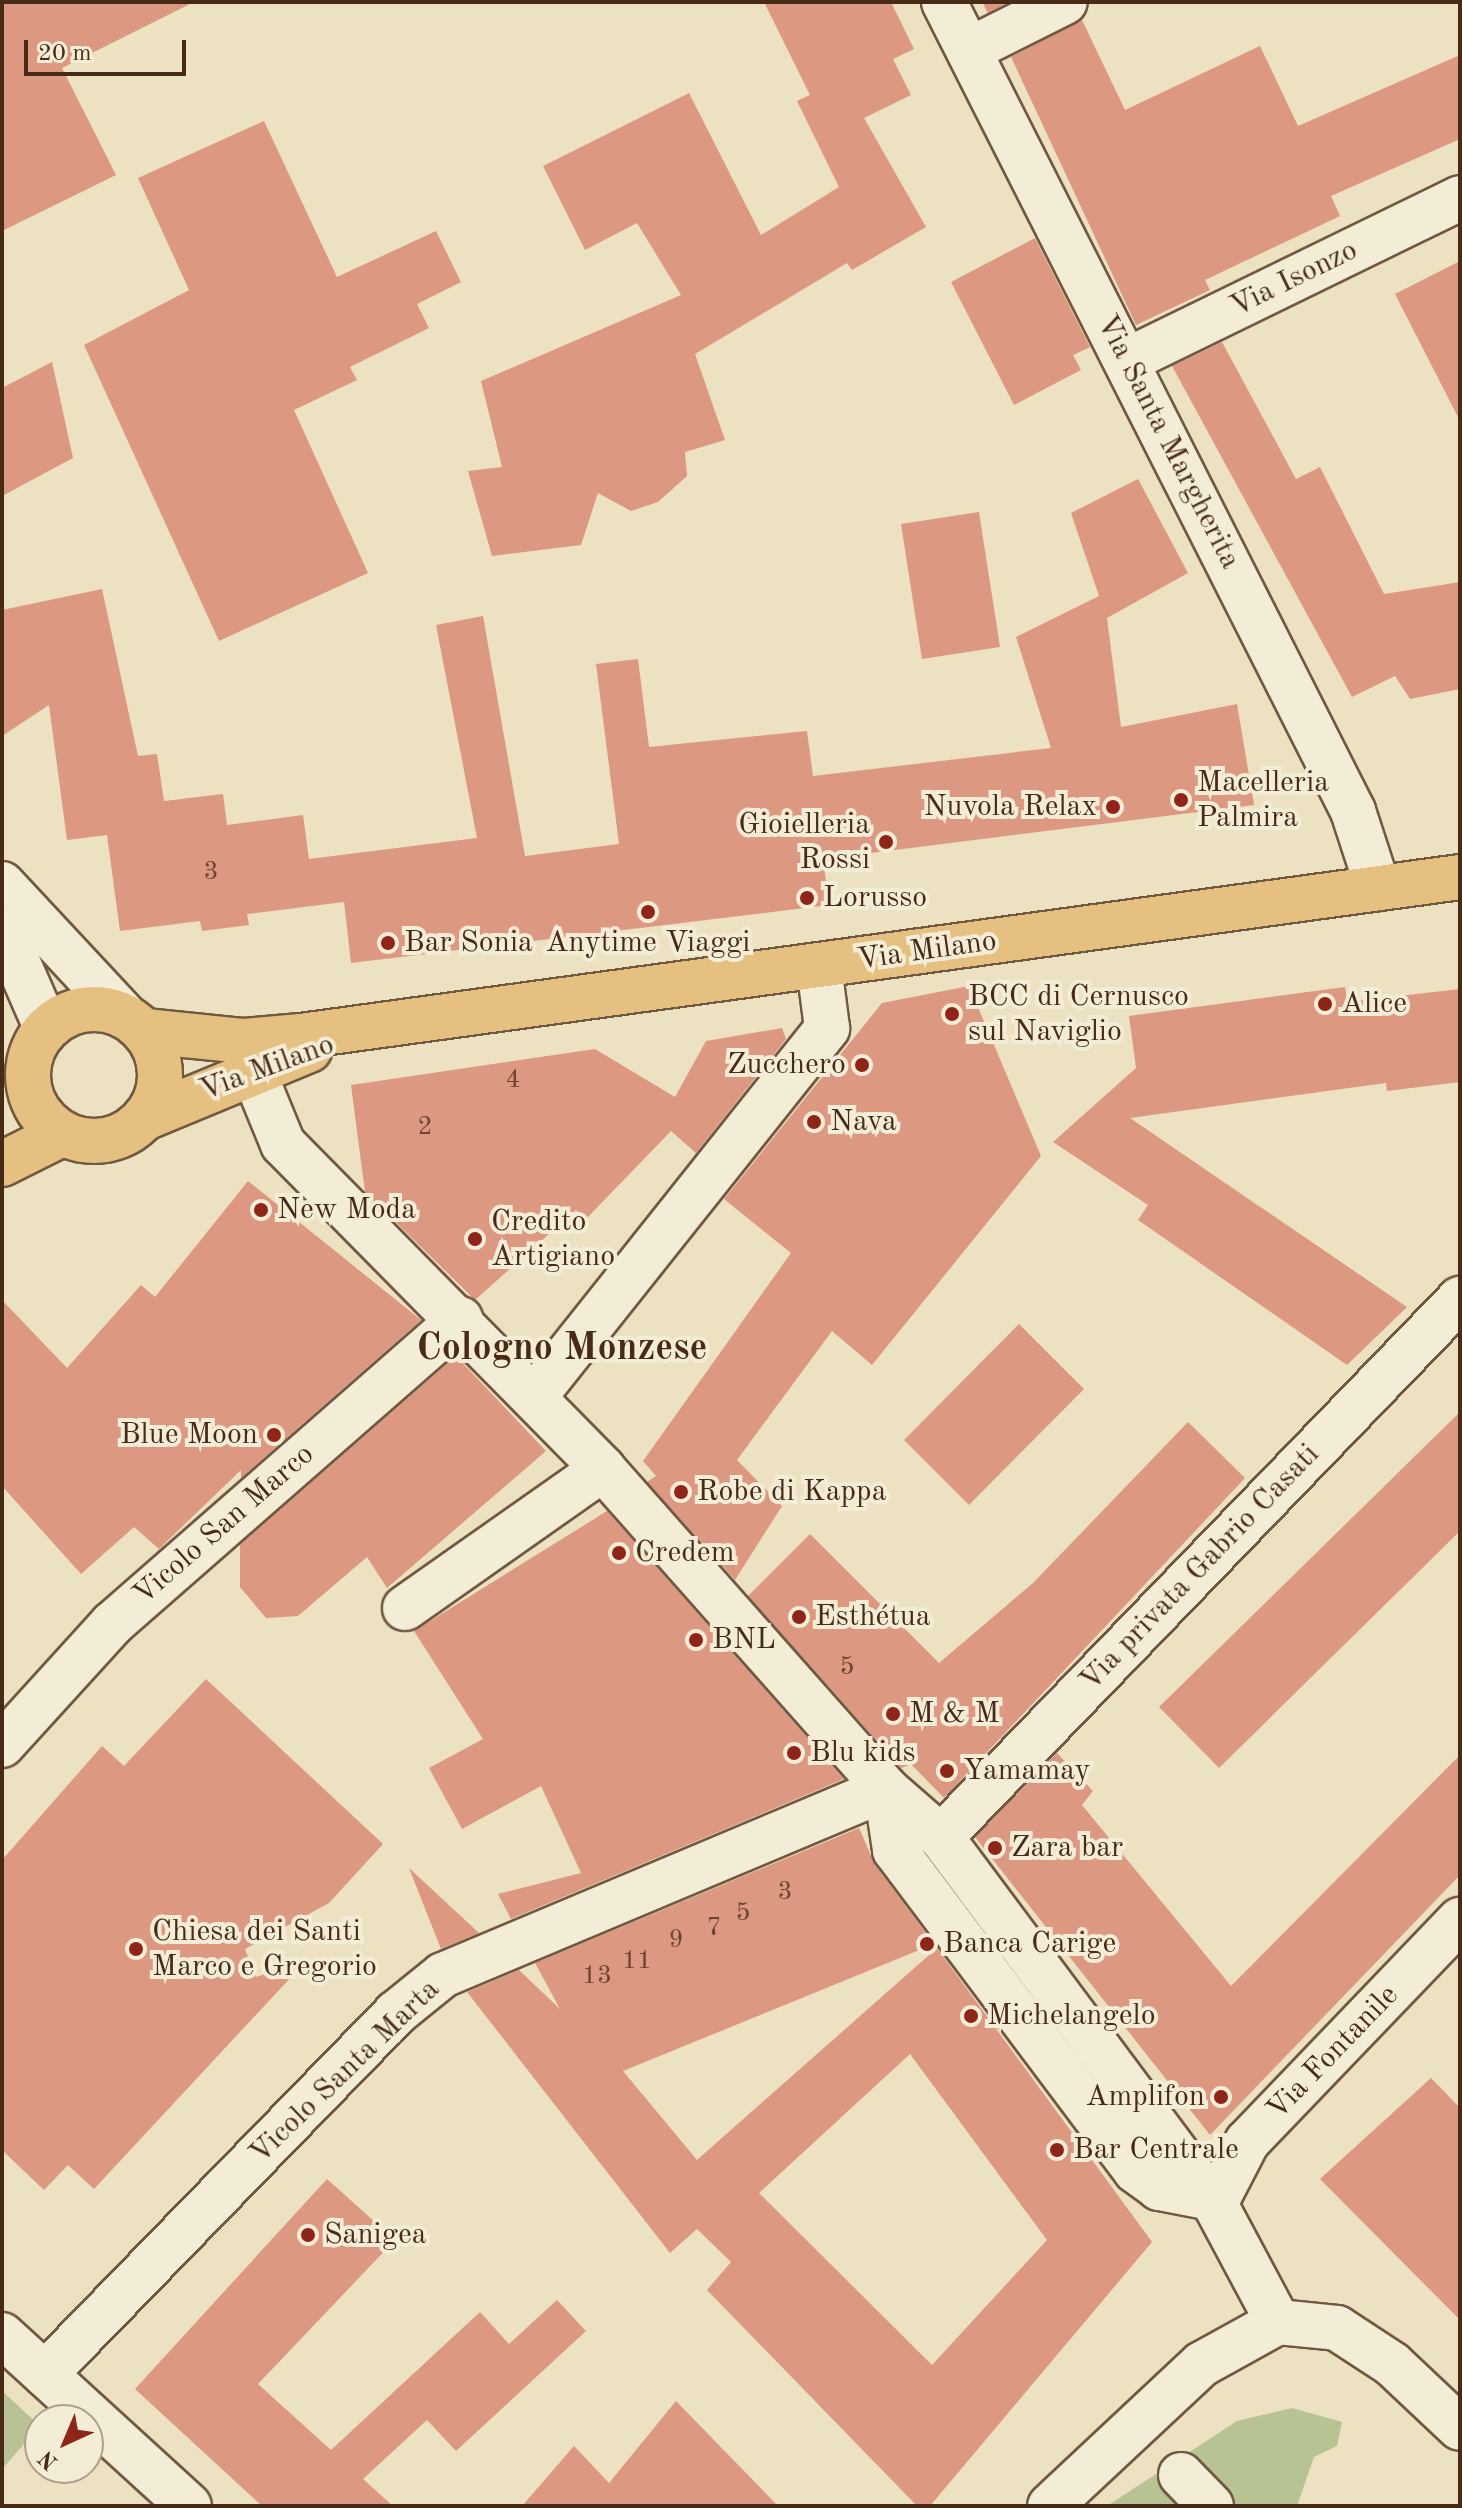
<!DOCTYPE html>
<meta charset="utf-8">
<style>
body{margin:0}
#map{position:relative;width:1462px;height:2508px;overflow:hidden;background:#ece1c0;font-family:"Old Standard TT",serif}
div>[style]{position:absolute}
.green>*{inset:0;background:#b7c393}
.building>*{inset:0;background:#dd9881}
.roads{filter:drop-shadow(2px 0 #705841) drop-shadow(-2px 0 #705841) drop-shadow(0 2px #705841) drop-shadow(0 -2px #705841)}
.minor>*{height:44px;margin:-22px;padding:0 22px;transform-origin:22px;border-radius:22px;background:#f3ecd6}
.major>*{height:44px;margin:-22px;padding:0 22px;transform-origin:22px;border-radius:22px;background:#e6c080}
.major>.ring{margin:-22px;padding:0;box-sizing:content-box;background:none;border:44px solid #e6c080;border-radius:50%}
.dots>*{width:22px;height:22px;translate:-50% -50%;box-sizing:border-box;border:4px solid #f3ecd6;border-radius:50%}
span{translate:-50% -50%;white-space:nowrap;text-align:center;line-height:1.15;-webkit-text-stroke:8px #f3ecd6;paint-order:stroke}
.number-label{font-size:26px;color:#6c4632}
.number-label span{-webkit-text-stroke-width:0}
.street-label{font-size:30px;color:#472b17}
.poi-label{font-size:30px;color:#472b17}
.left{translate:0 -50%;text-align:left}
.right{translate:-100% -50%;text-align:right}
.district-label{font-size:38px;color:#472b17;font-weight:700}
.frame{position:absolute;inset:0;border:4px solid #472b17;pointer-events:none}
.north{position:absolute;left:24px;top:2404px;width:80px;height:80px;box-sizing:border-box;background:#f3ecd6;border:2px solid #ae9f8a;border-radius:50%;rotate:224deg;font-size:22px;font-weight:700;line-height:32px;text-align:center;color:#472b17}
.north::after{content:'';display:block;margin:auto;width:28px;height:36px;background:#8f2418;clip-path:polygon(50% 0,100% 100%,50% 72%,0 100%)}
.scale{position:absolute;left:24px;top:40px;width:162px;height:36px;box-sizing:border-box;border:4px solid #472b17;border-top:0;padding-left:10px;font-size:24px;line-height:28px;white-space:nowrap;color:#472b17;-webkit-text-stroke:6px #f3ecd6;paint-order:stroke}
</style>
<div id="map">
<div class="green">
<i style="clip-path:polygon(2px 2391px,40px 2426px,2px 2469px)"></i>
<i style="clip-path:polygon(1292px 2408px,1342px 2422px,1337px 2446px,1314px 2457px,1297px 2506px,1107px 2506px,1237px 2421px)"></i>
</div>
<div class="building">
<i style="clip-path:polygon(2px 2px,194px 2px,62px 68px,116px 175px,2px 231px)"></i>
<i style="clip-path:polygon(764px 2px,891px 2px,914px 49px,893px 59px,911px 95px,864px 118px,926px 227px,852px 270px,847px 263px,695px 354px,725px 440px,685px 452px,687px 476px,658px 502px,631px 511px,598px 493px,581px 545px,492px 556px,468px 471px,502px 467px,481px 381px,681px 295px,637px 223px,585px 250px,543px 166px,689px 93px,761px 235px,839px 187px,797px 101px,810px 95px)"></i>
<i style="clip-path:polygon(982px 2px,1009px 2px,988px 13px)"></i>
<i style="clip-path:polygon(1082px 20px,1125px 110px,1260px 46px,1298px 126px,1460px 55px,1460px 139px,1331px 196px,1340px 216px,1205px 280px,1210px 290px,1136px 325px,1011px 57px)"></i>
<i style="clip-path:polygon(264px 121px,337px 277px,436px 231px,461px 282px,417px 304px,429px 328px,350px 367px,357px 380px,294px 410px,368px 573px,219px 641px,84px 345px,189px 290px,138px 178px)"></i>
<i style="clip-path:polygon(1035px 238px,1090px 347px,1073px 355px,1081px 370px,1014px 405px,951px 282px)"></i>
<i style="clip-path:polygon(1460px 261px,1460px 421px,1395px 294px)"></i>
<i style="clip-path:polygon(1222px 342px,1296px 479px,1320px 467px,1384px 594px,1460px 582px,1460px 689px,1410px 699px,1395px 676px,1352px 697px,1172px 366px)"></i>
<i style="clip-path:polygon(52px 362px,73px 458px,2px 496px,2px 388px)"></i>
<i style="clip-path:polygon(1138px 479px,1188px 573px,1107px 618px,1121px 727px,1237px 704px,1254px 805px,823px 859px,829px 905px,351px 963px,344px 902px,247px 914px,249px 925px,202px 931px,200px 921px,120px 931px,107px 835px,67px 840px,49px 705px,2px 736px,2px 610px,102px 589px,138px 756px,157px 754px,164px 801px,223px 794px,227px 825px,303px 815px,309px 859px,477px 838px,436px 625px,483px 616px,525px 856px,619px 844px,596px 664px,638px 659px,649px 747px,807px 731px,813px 776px,1051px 748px,1016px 637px,1099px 596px,1071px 513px)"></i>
<i style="clip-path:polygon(979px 512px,1000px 647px,922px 659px,901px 524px)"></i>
<i style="clip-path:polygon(969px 986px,1041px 1156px,872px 1365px,832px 1331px,737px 1460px,782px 1506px,735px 1580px,647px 1482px,656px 1476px,643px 1461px,791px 1253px,724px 1199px,882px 1003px)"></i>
<i style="clip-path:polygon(1345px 987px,1347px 1002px,1460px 989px,1460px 1082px,1387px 1091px,1386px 1083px,1130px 1118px,1407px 1307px,1347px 1365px,1138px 1220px,1148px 1205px,1053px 1142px,1136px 1068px,1129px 1016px)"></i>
<i style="clip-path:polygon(782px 1028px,786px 1039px,696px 1153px,671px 1131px,585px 1220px,576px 1210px,475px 1300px,365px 1192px,351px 1085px,595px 1049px,675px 1097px,706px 1041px)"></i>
<i style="clip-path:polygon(248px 1181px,421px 1320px,241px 1478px,241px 1470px,159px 1549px,134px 1527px,81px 1574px,2px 1486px,2px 1300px,67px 1368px,141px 1285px,155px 1297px)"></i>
<i style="clip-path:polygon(1019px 1324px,1084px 1389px,969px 1505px,904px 1440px)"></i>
<i style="clip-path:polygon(456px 1356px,546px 1451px,387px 1588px,367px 1557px,298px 1616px,266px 1618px,240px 1587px,240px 1545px)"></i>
<i style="clip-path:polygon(1460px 1412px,1460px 1531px,1219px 1768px,1159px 1707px)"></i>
<i style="clip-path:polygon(1188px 1422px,1245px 1478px,944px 1798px,911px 1764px,901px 1768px,748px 1596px,810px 1534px,939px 1663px,1033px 1583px)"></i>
<i style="clip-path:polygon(607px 1511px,844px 1779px,511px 1919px,498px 1894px,581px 1873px,541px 1786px,462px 1829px,429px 1768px,483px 1739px,414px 1631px)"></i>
<i style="clip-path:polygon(206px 1679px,383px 1844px,329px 1903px,245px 1949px,256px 1977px,306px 1961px,94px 2189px,68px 2165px,44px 2190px,2px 2150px,2px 1860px,102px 1746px,124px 1766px)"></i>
<i style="clip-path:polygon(1057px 1753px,1093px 1791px,1082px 1805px,1231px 1986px,1460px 1755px,1460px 1875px,1210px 2135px,975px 1837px)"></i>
<i style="clip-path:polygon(evenodd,859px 1828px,875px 1865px,934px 1944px,623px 2071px,697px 2160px,937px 1948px,1152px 2242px,930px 2506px,917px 2506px,707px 2290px,731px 2262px,697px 2229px,670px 2253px,467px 1992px,519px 1970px,560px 2009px,535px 1963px,859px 1828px,910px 2054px,1047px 2240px,932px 2365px,759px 2193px,910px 2054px)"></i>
<i style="clip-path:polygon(409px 1868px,479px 1933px,441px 1949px)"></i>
<i style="clip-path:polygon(1431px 2078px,1460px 2108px,1460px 2320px,1320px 2179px)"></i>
<i style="clip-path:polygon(327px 2179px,395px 2240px,258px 2384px,331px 2450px,480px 2312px,509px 2344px,557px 2300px,586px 2331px,456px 2451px,427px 2420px,363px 2479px,393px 2506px,262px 2506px,135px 2389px)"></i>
<i style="clip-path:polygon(676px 2401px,778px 2506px,522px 2506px,574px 2446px,609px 2483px)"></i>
</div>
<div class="roads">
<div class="minor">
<i style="left:944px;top:2px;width:907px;rotate:63.18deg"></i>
<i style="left:1353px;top:811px;width:81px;rotate:72deg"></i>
<i style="left:969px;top:50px;width:107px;rotate:-26.6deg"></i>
<i style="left:1128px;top:360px;width:369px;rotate:-26deg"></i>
<i style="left:2px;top:884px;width:179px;rotate:47deg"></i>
<i style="left:2px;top:926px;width:110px;rotate:66.5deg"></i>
<i style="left:253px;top:1071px;width:79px;rotate:67.7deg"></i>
<i style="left:283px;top:1144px;width:456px;rotate:45.4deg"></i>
<i style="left:603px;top:1469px;width:427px;rotate:48.5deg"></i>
<i style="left:886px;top:1789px;width:62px;rotate:81.6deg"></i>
<i style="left:895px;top:1850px;width:401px;rotate:53.1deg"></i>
<i style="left:1136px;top:2171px;width:29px;rotate:36deg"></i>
<i style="left:1159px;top:2188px;width:54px;rotate:10.7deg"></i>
<i style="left:534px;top:1397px;width:471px;rotate:-51.5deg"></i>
<i style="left:827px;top:1028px;width:63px;rotate:-97.4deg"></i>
<i style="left:405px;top:1608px;width:242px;rotate:-35.1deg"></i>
<i style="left:2px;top:1745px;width:164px;rotate:-47.7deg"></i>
<i style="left:112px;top:1624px;width:463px;rotate:-41.2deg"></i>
<i style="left:941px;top:1837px;width:748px;rotate:-46.03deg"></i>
<i style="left:1278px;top:2322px;width:134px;rotate:-118.1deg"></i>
<i style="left:1215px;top:2204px;width:70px;rotate:-62.7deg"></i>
<i style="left:1247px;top:2142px;width:308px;rotate:-46.2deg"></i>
<i style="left:1278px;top:2322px;width:59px;rotate:5.8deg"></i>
<i style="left:1337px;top:2328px;width:66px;rotate:33.2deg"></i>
<i style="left:1392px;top:2364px;width:93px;rotate:43.3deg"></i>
<i style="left:2px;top:2335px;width:253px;rotate:42.4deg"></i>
<i style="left:45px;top:2374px;width:504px;rotate:-45.8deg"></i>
<i style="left:396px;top:2013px;width:60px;rotate:-39deg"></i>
<i style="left:443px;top:1975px;width:480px;rotate:-22.8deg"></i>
<i style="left:886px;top:1789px;width:73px;rotate:41.1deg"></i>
<i style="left:941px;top:1837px;width:458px;rotate:53.3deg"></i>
<i style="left:1181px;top:2475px;width:43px;rotate:45.9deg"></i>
<i style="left:1050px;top:2506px;width:208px;rotate:-43.1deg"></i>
<i style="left:1202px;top:2364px;width:87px;rotate:-28.9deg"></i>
</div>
<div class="major">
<i class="ring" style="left:28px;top:1009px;width:88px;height:88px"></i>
<i style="left:145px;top:1031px;width:100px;rotate:5.8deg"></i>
<i style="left:244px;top:1041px;width:57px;rotate:-5deg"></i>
<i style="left:301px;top:1036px;width:1170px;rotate:-7.81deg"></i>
<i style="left:145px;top:1118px;width:178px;rotate:-22.5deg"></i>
<i style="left:2px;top:1164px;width:67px;rotate:-26.6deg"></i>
</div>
</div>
<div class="dots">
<i style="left:1181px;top:800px;background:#8f2418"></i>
<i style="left:1113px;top:807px;background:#8f2418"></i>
<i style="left:886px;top:842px;background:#8f2418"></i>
<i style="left:807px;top:898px;background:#8f2418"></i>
<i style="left:648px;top:912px;background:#8f2418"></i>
<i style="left:388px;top:943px;background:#8f2418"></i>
<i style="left:1325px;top:1004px;background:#8f2418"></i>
<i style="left:952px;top:1014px;background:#8f2418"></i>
<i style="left:862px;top:1065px;background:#8f2418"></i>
<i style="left:814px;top:1122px;background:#8f2418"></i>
<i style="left:261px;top:1210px;background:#8f2418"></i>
<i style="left:475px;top:1239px;background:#8f2418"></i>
<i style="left:274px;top:1435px;background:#8f2418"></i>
<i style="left:681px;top:1492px;background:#8f2418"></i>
<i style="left:619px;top:1553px;background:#8f2418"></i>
<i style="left:799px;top:1617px;background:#8f2418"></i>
<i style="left:696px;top:1640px;background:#8f2418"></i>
<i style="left:893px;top:1714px;background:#8f2418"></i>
<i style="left:794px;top:1753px;background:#8f2418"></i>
<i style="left:947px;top:1771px;background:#8f2418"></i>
<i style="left:995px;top:1848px;background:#8f2418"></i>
<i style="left:927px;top:1944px;background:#8f2418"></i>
<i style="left:136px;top:1949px;background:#8f2418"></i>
<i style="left:971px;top:2016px;background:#8f2418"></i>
<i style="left:1221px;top:2097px;background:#8f2418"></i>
<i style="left:1057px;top:2150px;background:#8f2418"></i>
<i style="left:308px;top:2235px;background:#8f2418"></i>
</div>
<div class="number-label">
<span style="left:211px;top:873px">3</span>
<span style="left:513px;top:1081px">4</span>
<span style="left:425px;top:1128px">2</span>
<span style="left:847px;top:1668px">5</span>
<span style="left:785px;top:1893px">3</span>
<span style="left:743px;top:1914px">5</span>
<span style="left:714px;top:1929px">7</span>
<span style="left:676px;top:1941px">9</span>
<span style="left:637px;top:1962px">11</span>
<span style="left:597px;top:1977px">13</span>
</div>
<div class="street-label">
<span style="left:1294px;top:279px;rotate:-26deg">Via Isonzo</span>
<span style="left:1168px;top:442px;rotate:63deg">Via Santa Margherita</span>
<span style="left:927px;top:951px;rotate:-8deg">Via Milano</span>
<span style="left:267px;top:1068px;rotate:-20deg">Via Milano</span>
<span style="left:224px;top:1525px;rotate:-41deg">Vicolo San Marco</span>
<span style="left:1200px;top:1568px;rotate:-46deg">Via privata Gabrio Casati</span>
<span style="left:1333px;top:2053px;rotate:-46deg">Via Fontanile</span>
<span style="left:345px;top:2072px;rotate:-44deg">Vicolo Santa Marta</span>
</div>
<div class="poi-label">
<span class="left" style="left:1197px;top:800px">Macelleria<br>Palmira</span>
<span class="right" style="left:1097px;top:807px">Nuvola Relax</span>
<span class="right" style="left:870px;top:842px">Gioielleria<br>Rossi</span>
<span class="left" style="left:823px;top:898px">Lorusso</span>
<span class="left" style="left:404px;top:943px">Bar Sonia</span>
<span style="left:648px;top:943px">Anytime Viaggi</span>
<span class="left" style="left:968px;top:1014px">BCC di Cernusco<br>sul Naviglio</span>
<span class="left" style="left:1341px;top:1004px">Alice</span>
<span class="right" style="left:846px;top:1065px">Zucchero</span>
<span class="left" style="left:830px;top:1122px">Nava</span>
<span class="left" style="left:277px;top:1210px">New Moda</span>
<span class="left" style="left:491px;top:1239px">Credito<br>Artigiano</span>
<span class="right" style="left:258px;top:1435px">Blue Moon</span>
<span class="left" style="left:697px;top:1492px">Robe di Kappa</span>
<span class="left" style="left:635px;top:1553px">Credem</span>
<span class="left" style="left:815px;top:1617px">Esthétua</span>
<span class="left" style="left:712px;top:1640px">BNL</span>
<span class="left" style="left:909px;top:1714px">M &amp; M</span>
<span class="left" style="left:810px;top:1753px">Blu kids</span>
<span class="left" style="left:963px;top:1771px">Yamamay</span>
<span class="left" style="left:1011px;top:1848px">Zara bar</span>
<span class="left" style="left:152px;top:1949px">Chiesa dei Santi<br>Marco e Gregorio</span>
<span class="left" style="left:943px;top:1944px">Banca Carige</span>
<span class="left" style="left:987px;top:2016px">Michelangelo</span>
<span class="right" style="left:1205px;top:2097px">Amplifon</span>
<span class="left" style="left:1073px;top:2150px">Bar Centrale</span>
<span class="left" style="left:324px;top:2235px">Sanigea</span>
</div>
<div class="district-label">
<span style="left:562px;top:1350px">Cologno Monzese</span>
</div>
<div class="frame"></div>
<div class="north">N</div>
<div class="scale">20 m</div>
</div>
